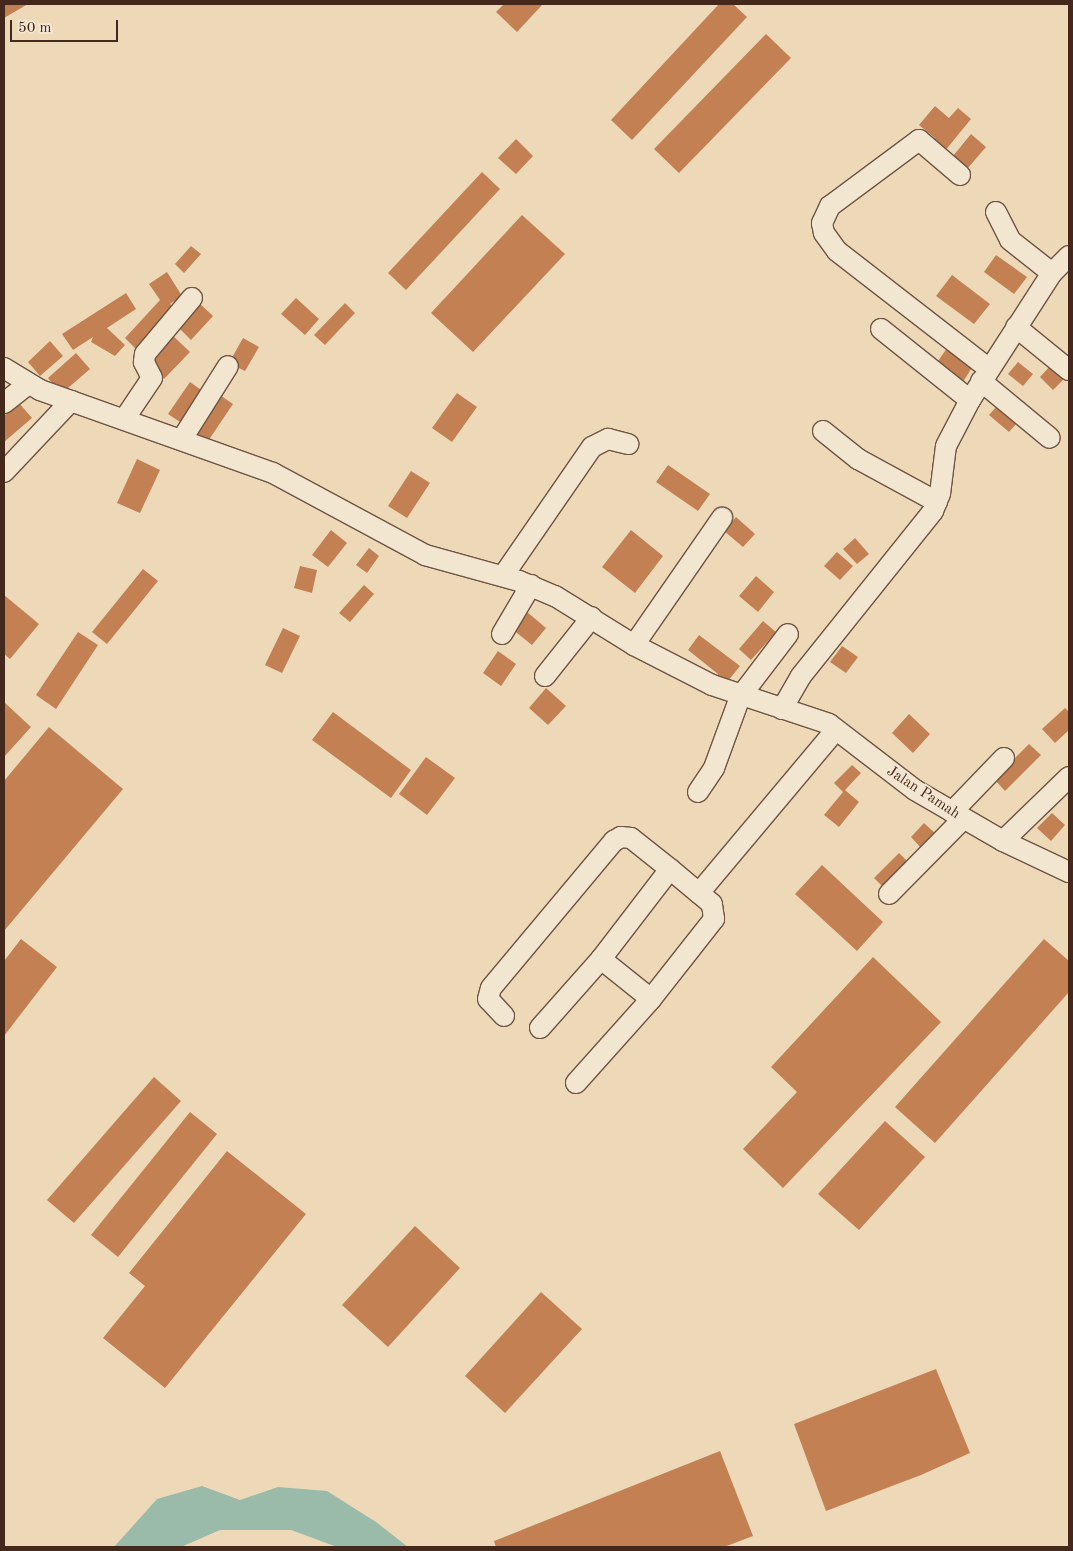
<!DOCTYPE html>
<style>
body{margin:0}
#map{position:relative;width:1073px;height:1551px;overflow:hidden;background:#edd9b8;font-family:"Old Standard TT",serif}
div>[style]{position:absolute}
.water>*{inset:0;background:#9abbaa}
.building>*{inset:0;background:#c38053}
.roads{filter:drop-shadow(1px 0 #6e5442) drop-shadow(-1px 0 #6e5442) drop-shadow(0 1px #6e5442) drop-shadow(0 -1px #6e5442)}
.minor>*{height:20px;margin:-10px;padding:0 10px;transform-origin:10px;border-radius:10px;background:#f3e6d1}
span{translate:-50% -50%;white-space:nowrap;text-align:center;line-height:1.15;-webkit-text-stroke:4px #f3e6d1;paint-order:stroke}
.street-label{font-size:15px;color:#44281b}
.frame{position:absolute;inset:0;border:5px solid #44281b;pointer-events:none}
.scale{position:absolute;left:10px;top:20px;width:108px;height:22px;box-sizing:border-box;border:2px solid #44281b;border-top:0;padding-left:6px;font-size:15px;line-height:18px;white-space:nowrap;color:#44281b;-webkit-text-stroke:4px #f3e6d1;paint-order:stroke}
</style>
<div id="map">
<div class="water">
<i style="clip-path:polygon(202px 1486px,240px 1500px,278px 1487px,327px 1491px,376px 1522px,408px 1547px,337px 1547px,291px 1530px,220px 1530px,181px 1547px,114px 1547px,157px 1499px)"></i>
</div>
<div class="building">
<i style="clip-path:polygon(4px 4px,28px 4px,4px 18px)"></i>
<i style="clip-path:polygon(504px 4px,543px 4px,517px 32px,496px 12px)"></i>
<i style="clip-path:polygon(719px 4px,733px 4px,747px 17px,632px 140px,611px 120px)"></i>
<i style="clip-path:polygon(766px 34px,791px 58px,679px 173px,654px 149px)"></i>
<i style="clip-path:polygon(935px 106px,949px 118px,958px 108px,971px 119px,944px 152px,932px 142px,935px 138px,919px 125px)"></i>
<i style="clip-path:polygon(971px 134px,986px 147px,968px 168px,953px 156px)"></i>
<i style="clip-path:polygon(516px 139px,533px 156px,516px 174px,498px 158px)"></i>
<i style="clip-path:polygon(482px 172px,500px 189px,406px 290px,388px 273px)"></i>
<i style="clip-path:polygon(522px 215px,565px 254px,473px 352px,431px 313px)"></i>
<i style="clip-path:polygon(191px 246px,201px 254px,184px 273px,175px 264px)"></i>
<i style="clip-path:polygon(996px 255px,1027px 277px,1014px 294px,984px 272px)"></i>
<i style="clip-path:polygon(167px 272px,182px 296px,170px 304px,176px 309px,138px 351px,125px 338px,160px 300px,149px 284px)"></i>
<i style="clip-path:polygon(952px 275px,990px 304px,974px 324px,936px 296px)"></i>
<i style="clip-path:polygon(126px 293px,136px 309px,107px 328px,125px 345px,115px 356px,91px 342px,93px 337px,73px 350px,62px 334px)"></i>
<i style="clip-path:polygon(296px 298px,319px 319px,305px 335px,281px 314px)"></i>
<i style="clip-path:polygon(198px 302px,213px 316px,191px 340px,176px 325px)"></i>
<i style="clip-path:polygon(345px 303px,355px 313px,325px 345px,314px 335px)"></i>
<i style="clip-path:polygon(171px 334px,190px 352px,164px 379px,145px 361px)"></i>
<i style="clip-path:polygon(243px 338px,259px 347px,245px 371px,229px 363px)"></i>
<i style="clip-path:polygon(50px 341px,63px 356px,40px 376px,28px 362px)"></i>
<i style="clip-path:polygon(947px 348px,973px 366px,961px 385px,934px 367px)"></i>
<i style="clip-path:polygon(76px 353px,90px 369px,61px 394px,48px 378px)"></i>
<i style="clip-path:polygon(1018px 362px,1033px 374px,1023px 386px,1008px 374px)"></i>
<i style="clip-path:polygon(1051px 365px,1065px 378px,1053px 390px,1040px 377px)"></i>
<i style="clip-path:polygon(190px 382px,207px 394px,186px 426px,168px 414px)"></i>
<i style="clip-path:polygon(217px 393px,233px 404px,206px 444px,190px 433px)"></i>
<i style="clip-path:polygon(457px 393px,477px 407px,452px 442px,432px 428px)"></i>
<i style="clip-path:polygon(19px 403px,32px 418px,4px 442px,4px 416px)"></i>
<i style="clip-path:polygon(997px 406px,1017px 423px,1009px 432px,989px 415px)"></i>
<i style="clip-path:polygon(137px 459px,160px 470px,140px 513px,117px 503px)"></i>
<i style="clip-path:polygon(668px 465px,710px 494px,698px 511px,656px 482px)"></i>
<i style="clip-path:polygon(411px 471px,430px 483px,407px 518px,388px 506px)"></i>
<i style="clip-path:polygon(736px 517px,755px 534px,743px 547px,724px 531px)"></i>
<i style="clip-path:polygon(331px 530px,347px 543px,328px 567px,312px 555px)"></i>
<i style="clip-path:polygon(631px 530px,663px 556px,635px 593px,602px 567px)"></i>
<i style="clip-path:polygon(855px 538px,869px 554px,857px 564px,843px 549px)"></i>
<i style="clip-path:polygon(369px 548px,379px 556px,367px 573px,356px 565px)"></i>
<i style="clip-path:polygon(837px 552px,853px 566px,840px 580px,824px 566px)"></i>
<i style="clip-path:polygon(300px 566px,317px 570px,312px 593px,294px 588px)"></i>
<i style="clip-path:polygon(143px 569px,158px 581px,107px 644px,92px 632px)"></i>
<i style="clip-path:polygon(756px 576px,774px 592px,758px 612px,739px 596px)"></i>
<i style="clip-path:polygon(364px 585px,374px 594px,350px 622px,339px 613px)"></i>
<i style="clip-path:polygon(4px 595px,39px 624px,10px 659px,4px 654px)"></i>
<i style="clip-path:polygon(527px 612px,546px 628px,532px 645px,512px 629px)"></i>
<i style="clip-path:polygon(763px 621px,776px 632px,751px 660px,739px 649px)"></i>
<i style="clip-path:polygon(283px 628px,300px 636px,282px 673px,265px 665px)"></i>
<i style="clip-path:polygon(78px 632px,98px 645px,56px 709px,36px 695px)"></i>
<i style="clip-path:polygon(699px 635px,740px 666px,728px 681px,714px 679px,718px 674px,688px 650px)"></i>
<i style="clip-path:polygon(842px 646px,858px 657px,846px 673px,830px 662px)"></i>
<i style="clip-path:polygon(498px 651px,516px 664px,501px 686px,483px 673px)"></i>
<i style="clip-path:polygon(546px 688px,566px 706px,548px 725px,529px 708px)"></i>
<i style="clip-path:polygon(4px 702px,31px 727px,4px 757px)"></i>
<i style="clip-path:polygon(1065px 708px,1069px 712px,1069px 730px,1055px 743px,1042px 729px)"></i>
<i style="clip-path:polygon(333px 712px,411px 770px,391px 798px,312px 740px)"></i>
<i style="clip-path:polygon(909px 714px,930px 734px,913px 753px,892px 733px)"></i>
<i style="clip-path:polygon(49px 727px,123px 789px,4px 931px,4px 781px)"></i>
<i style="clip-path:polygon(1029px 744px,1041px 755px,1005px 791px,994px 779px)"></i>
<i style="clip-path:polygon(426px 757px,455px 778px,427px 815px,399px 794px)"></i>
<i style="clip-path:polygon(852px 765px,861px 773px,845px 790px,859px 802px,839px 827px,824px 815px,843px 792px,834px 783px)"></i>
<i style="clip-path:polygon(1052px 813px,1065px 825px,1051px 841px,1037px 828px)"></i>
<i style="clip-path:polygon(924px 823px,936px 834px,922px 849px,911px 837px)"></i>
<i style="clip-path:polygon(899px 853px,913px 867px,887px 891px,874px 878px)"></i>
<i style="clip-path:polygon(822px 865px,883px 922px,857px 951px,795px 894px)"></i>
<i style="clip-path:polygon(21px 939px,57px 967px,4px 1036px,4px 961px)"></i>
<i style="clip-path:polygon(1044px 939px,1069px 961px,1069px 992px,935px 1143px,895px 1107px)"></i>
<i style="clip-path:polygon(873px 957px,941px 1022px,783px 1188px,743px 1149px,797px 1092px,771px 1067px)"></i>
<i style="clip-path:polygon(154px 1077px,181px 1101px,74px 1223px,47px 1200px)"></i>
<i style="clip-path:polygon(190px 1112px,217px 1134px,118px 1257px,91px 1235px)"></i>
<i style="clip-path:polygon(885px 1121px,925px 1157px,859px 1230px,818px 1194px)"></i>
<i style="clip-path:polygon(227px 1151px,306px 1214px,165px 1388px,103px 1338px,145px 1286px,129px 1273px)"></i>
<i style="clip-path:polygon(415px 1226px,460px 1268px,388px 1347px,342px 1305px)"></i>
<i style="clip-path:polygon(541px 1292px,582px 1329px,505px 1413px,465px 1376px)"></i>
<i style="clip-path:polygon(936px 1369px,970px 1453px,921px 1475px,826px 1511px,794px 1424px)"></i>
<i style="clip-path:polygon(720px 1451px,753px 1536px,724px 1547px,496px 1547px,494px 1541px)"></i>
</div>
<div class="roads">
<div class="minor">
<i style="left:960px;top:175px;width:54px;rotate:-139.5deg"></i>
<i style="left:919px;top:140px;width:111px;rotate:143.4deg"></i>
<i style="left:830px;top:206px;width:19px;rotate:115deg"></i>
<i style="left:822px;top:223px;width:10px;rotate:79deg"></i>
<i style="left:824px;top:233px;width:22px;rotate:54deg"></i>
<i style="left:837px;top:251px;width:192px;rotate:37.8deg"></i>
<i style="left:996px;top:212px;width:31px;rotate:63deg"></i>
<i style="left:1010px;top:240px;width:53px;rotate:38.2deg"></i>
<i style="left:1016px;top:327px;width:68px;rotate:39.1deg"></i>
<i style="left:881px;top:329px;width:114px;rotate:38.6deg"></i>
<i style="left:4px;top:368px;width:42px;rotate:31.4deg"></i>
<i style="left:40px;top:390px;width:247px;rotate:19.6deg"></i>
<i style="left:273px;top:473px;width:173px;rotate:28.3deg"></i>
<i style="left:425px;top:555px;width:98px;rotate:15.5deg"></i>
<i style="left:519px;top:581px;width:39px;rotate:23deg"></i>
<i style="left:555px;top:596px;width:93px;rotate:31.8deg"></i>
<i style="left:634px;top:645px;width:88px;rotate:27.1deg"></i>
<i style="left:712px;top:685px;width:123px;rotate:18.4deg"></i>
<i style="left:829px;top:724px;width:108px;rotate:37.5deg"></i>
<i style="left:915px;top:790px;width:102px;rotate:30.1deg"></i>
<i style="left:1003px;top:841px;width:73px;rotate:25.2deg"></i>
<i style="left:981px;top:381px;width:89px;rotate:39.6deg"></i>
<i style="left:4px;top:403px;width:29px;rotate:-38deg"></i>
<i style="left:125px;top:418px;width:48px;rotate:-56deg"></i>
<i style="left:152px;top:378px;width:18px;rotate:-117deg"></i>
<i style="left:144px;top:362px;width:8px;rotate:-83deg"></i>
<i style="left:145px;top:354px;width:73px;rotate:-50deg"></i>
<i style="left:823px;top:431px;width:45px;rotate:38.7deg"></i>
<i style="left:858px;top:459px;width:90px;rotate:28.6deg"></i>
<i style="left:182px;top:439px;width:86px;rotate:-57.8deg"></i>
<i style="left:4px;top:472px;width:98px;rotate:-46.7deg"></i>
<i style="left:503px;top:576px;width:157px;rotate:-55.4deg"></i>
<i style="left:592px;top:447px;width:18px;rotate:-27deg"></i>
<i style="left:608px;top:439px;width:21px;rotate:14deg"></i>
<i style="left:502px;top:634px;width:57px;rotate:-59.4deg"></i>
<i style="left:634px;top:645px;width:155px;rotate:-55.3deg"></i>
<i style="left:545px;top:676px;width:75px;rotate:-51.5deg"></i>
<i style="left:782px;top:709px;width:38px;rotate:-60deg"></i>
<i style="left:801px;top:676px;width:211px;rotate:-51.3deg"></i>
<i style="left:933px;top:511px;width:18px;rotate:-68deg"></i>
<i style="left:940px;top:494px;width:48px;rotate:-82.9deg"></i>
<i style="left:946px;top:446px;width:52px;rotate:-62.4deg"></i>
<i style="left:970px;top:400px;width:151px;rotate:-57.2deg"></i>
<i style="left:1052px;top:273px;width:24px;rotate:-45deg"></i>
<i style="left:698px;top:792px;width:29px;rotate:-56deg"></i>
<i style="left:714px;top:768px;width:76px;rotate:-69.9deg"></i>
<i style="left:740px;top:697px;width:79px;rotate:-52.7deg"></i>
<i style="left:952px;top:812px;width:75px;rotate:-46.1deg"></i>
<i style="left:1003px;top:841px;width:92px;rotate:-44.1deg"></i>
<i style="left:889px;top:894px;width:105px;rotate:-45.4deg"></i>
<i style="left:601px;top:959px;width:64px;rotate:38.7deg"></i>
<i style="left:504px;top:1016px;width:23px;rotate:-133deg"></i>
<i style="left:488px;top:999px;width:11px;rotate:-75deg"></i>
<i style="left:491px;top:988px;width:192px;rotate:-50.1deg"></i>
<i style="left:614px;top:841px;width:8px;rotate:-30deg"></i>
<i style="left:621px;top:837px;width:10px;rotate:6deg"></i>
<i style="left:631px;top:838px;width:50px;rotate:38.5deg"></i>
<i style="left:540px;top:1028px;width:92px;rotate:-48.5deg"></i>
<i style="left:601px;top:959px;width:113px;rotate:-52.5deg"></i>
<i style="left:670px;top:869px;width:38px;rotate:40deg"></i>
<i style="left:699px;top:893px;width:213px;rotate:-50deg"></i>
<i style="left:576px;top:1083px;width:113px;rotate:-48.2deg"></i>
<i style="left:651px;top:999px;width:102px;rotate:-51.8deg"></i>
<i style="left:714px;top:919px;width:15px;rotate:-98deg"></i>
<i style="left:712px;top:904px;width:17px;rotate:-140deg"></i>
</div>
</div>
<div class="street-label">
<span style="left:923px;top:793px;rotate:33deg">Jalan Pamah</span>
</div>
<div class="frame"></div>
<div class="scale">50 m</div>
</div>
